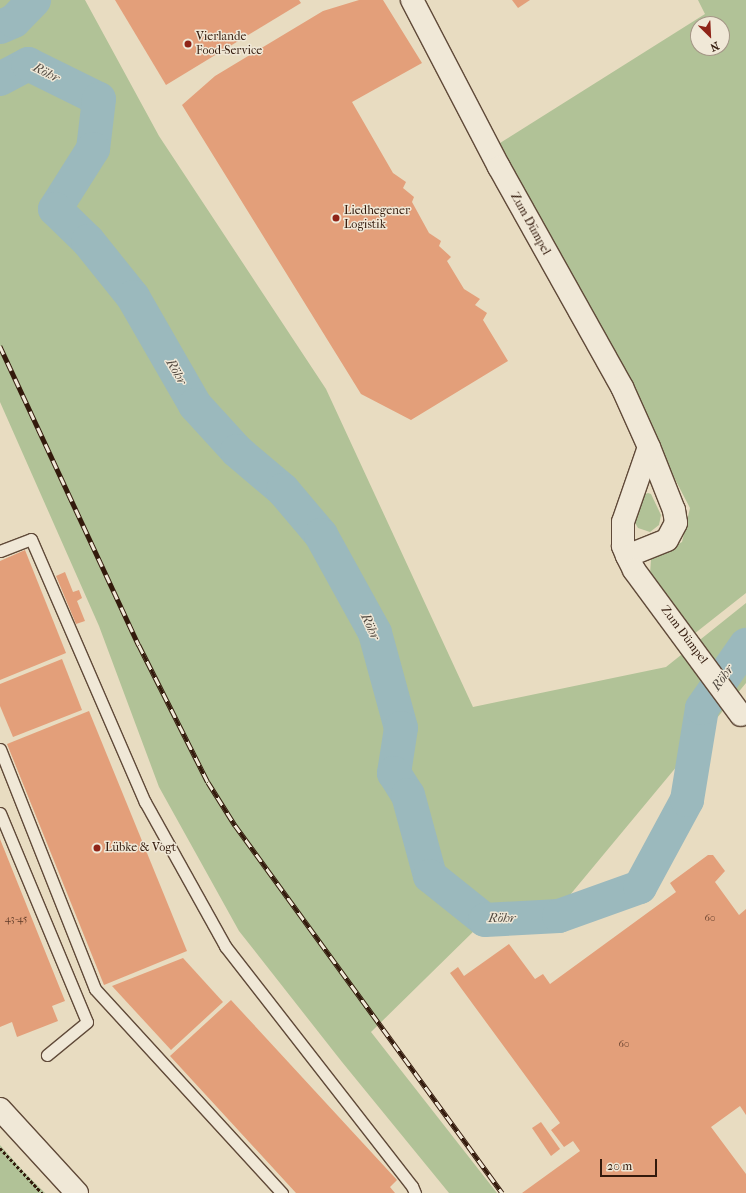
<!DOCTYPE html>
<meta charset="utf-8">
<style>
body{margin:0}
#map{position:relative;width:746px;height:1193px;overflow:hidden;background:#e8dcc1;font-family:"IM FELL French Canon",serif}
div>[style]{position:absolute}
.green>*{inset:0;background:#b1c297}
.river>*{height:34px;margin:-17px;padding:0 17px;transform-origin:17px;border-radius:17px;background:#9bb9bd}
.building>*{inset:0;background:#e39f7a}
.path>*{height:2.5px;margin-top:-1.25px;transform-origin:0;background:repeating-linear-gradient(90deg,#331a0c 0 3px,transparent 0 5px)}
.roads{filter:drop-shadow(1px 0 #604a39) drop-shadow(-1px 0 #604a39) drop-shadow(0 1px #604a39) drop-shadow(0 -1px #604a39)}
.lane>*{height:11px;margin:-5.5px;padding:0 5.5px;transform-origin:5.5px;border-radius:5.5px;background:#f0e8d7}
.street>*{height:22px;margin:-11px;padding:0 11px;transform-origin:11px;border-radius:11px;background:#f0e8d7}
.secondary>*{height:22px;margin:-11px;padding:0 11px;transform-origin:11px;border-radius:11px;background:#f0e8d7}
.rail>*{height:4.5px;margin-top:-2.25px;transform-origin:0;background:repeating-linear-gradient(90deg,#f0e8d7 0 9px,#331a0c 0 18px);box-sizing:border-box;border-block:1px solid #331a0c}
.dots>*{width:11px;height:11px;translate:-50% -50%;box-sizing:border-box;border:2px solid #f0e8d7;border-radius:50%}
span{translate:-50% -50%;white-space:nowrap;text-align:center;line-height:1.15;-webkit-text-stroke:3px #f0e8d7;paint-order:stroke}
.number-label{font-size:10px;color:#5f3b28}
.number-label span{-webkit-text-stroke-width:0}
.poi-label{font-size:12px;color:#331a0c}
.left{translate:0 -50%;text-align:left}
.street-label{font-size:12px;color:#331a0c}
.water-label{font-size:13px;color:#524a41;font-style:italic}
.north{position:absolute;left:690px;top:16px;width:40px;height:40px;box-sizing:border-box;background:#f0e8d7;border:1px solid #a49686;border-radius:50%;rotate:156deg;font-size:11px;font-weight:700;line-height:16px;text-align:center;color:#331a0c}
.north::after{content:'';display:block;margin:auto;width:14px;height:18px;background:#8f2418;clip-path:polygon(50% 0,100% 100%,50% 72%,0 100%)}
.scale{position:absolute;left:600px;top:1159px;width:57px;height:18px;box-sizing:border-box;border:2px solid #331a0c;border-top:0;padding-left:5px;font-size:12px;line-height:14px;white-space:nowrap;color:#331a0c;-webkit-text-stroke:3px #f0e8d7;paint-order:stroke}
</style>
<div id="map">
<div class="green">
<i style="clip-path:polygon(0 0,85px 0,159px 136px,326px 389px,473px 707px,666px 667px,746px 603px,746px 683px,555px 913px,478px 927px,371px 1032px,497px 1193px,449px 1193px,342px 1062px,239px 931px,159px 787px,99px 626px,0 402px)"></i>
<i style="clip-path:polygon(evenodd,698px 0,746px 0,746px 593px,694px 634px,650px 574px,651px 559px,682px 542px,690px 508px,500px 143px,705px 14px,698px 0,698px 24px,722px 24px,722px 48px,698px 48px,698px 24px)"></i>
<i style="clip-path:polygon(648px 493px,651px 494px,661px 515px,659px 525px,650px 532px,638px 528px,633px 519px,643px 495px)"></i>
<i style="clip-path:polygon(0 1145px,23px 1171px,45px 1193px,0 1193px)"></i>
</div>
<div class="river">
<i style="left:0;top:27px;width:15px;rotate:-23deg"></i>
<i style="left:14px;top:21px;width:29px;rotate:-46deg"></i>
<i style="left:0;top:79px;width:32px;rotate:-28deg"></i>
<i style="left:28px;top:64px;width:79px;rotate:26.2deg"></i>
<i style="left:99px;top:99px;width:50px;rotate:96.8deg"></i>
<i style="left:93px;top:149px;width:71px;rotate:122.3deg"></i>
<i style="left:55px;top:209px;width:46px;rotate:44.1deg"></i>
<i style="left:88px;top:241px;width:72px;rotate:51.2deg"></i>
<i style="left:133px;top:297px;width:125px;rotate:60.1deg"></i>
<i style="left:195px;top:405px;width:62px;rotate:47.6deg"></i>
<i style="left:237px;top:451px;width:60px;rotate:40.3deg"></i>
<i style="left:283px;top:490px;width:59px;rotate:49.8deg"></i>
<i style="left:321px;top:535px;width:112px;rotate:61.1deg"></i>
<i style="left:375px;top:633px;width:98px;rotate:74.7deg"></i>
<i style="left:401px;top:728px;width:46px;rotate:98.8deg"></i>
<i style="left:394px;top:773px;width:26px;rotate:58deg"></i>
<i style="left:408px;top:795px;width:84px;rotate:74.8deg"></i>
<i style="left:430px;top:876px;width:70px;rotate:38.7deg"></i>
<i style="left:485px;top:920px;width:74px;rotate:-3.1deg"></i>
<i style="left:559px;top:916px;width:86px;rotate:-19.7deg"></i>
<i style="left:640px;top:887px;width:99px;rotate:-61.6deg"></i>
<i style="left:687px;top:800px;width:93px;rotate:-80.7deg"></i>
<i style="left:702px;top:708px;width:77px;rotate:-55.1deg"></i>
</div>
<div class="building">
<i style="clip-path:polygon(115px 0,299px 0,301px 3px,166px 85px)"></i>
<i style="clip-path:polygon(359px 0,383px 0,422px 63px,352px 102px,393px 173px,406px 182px,403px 188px,414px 197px,412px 202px,429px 233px,441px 241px,439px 246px,451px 257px,447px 261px,464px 289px,480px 299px,475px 305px,487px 313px,483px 320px,508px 361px,411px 420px,361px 394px,182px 105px,215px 76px,323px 11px)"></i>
<i style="clip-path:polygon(512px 0,530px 0,518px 8px)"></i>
<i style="clip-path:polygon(25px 550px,66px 653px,0 680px,0 561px)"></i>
<i style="clip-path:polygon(65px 572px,73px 592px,79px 590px,82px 598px,77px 601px,85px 621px,76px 624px,56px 576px)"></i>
<i style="clip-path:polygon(62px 659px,82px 710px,13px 737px,0 706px,0 684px)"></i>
<i style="clip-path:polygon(89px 711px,187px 951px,104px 985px,7px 744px)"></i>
<i style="clip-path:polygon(0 839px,65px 1001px,52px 1006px,58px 1021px,17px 1037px,12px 1022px,0 1027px)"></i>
<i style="clip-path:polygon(708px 855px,713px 855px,725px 871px,715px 882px,739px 915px,746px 909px,746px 1115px,740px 1106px,711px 1127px,746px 1174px,746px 1193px,522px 1193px,580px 1151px,573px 1141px,564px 1147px,551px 1130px,560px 1123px,450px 973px,458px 967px,464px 976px,509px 944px,535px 979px,543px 974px,550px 984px,676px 892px,670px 883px)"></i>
<i style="clip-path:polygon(183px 958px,223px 1002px,171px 1050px,112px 986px)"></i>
<i style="clip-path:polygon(231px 1000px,397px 1180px,390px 1187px,395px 1193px,296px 1193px,170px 1056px)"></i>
<i style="clip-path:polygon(541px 1122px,560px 1149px,551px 1156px,532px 1128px)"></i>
</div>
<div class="path">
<i style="left:0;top:1148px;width:62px;rotate:47deg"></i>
</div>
<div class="roads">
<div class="lane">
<i style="left:0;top:551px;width:33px;rotate:-21deg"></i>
<i style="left:31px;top:539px;width:287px;rotate:66.6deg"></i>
<i style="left:145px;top:802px;width:165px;rotate:60.9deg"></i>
<i style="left:225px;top:946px;width:304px;rotate:52.1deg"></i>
<i style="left:412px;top:1186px;width:8px;rotate:67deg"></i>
<i style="left:0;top:749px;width:258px;rotate:68.4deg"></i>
<i style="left:95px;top:989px;width:277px;rotate:47.5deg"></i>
<i style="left:0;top:813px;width:226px;rotate:67.4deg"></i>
<i style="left:87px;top:1022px;width:52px;rotate:140.5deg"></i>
</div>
<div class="street">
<i style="left:412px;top:0;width:188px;rotate:62.5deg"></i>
<i style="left:499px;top:167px;width:252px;rotate:60.8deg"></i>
<i style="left:622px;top:387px;width:66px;rotate:65.8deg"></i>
<i style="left:649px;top:447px;width:68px;rotate:68.4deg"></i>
<i style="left:674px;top:510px;width:13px;rotate:81deg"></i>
<i style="left:676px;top:523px;width:19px;rotate:118deg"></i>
<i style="left:667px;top:540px;width:43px;rotate:158.2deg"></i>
<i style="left:627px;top:556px;width:11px;rotate:-112deg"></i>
<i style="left:623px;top:546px;width:24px;rotate:-90deg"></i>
<i style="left:623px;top:522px;width:79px;rotate:-70.9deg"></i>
<i style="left:627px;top:556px;width:16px;rotate:63deg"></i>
<i style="left:634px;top:570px;width:180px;rotate:53.6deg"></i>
</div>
<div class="secondary">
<i style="left:0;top:1109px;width:114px;rotate:47.5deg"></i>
</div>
</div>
<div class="rail">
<i style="left:0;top:346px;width:330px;rotate:65.1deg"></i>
<i style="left:139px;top:645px;width:153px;rotate:63.3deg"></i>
<i style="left:208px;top:782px;width:51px;rotate:57.9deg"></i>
<i style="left:235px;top:825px;width:455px;rotate:54deg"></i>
</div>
<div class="dots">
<i style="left:188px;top:44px;background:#8f2418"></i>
<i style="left:336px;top:218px;background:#8f2418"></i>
<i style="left:97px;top:848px;background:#8f2418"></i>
</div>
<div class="number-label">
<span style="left:710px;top:919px">60</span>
<span style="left:16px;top:920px">43-45</span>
<span style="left:624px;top:1045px">60</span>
</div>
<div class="poi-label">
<span class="left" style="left:196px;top:44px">Vierlande<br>Food-Service</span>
<span class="left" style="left:344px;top:218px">Liedhegener<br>Logistik</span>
<span class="left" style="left:105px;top:848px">Lübke &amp; Vogt</span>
</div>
<div class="street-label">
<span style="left:530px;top:224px;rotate:61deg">Zum Dümpel</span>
<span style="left:684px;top:635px;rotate:53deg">Zum Dümpel</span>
</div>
<div class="water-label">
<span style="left:46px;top:73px;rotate:27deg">Röhr</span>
<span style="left:176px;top:372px;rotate:60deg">Röhr</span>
<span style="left:370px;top:627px;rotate:65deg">Röhr</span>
<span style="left:723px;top:678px;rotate:-55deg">Röhr</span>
<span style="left:502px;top:918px">Röhr</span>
</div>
<div class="north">N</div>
<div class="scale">20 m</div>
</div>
